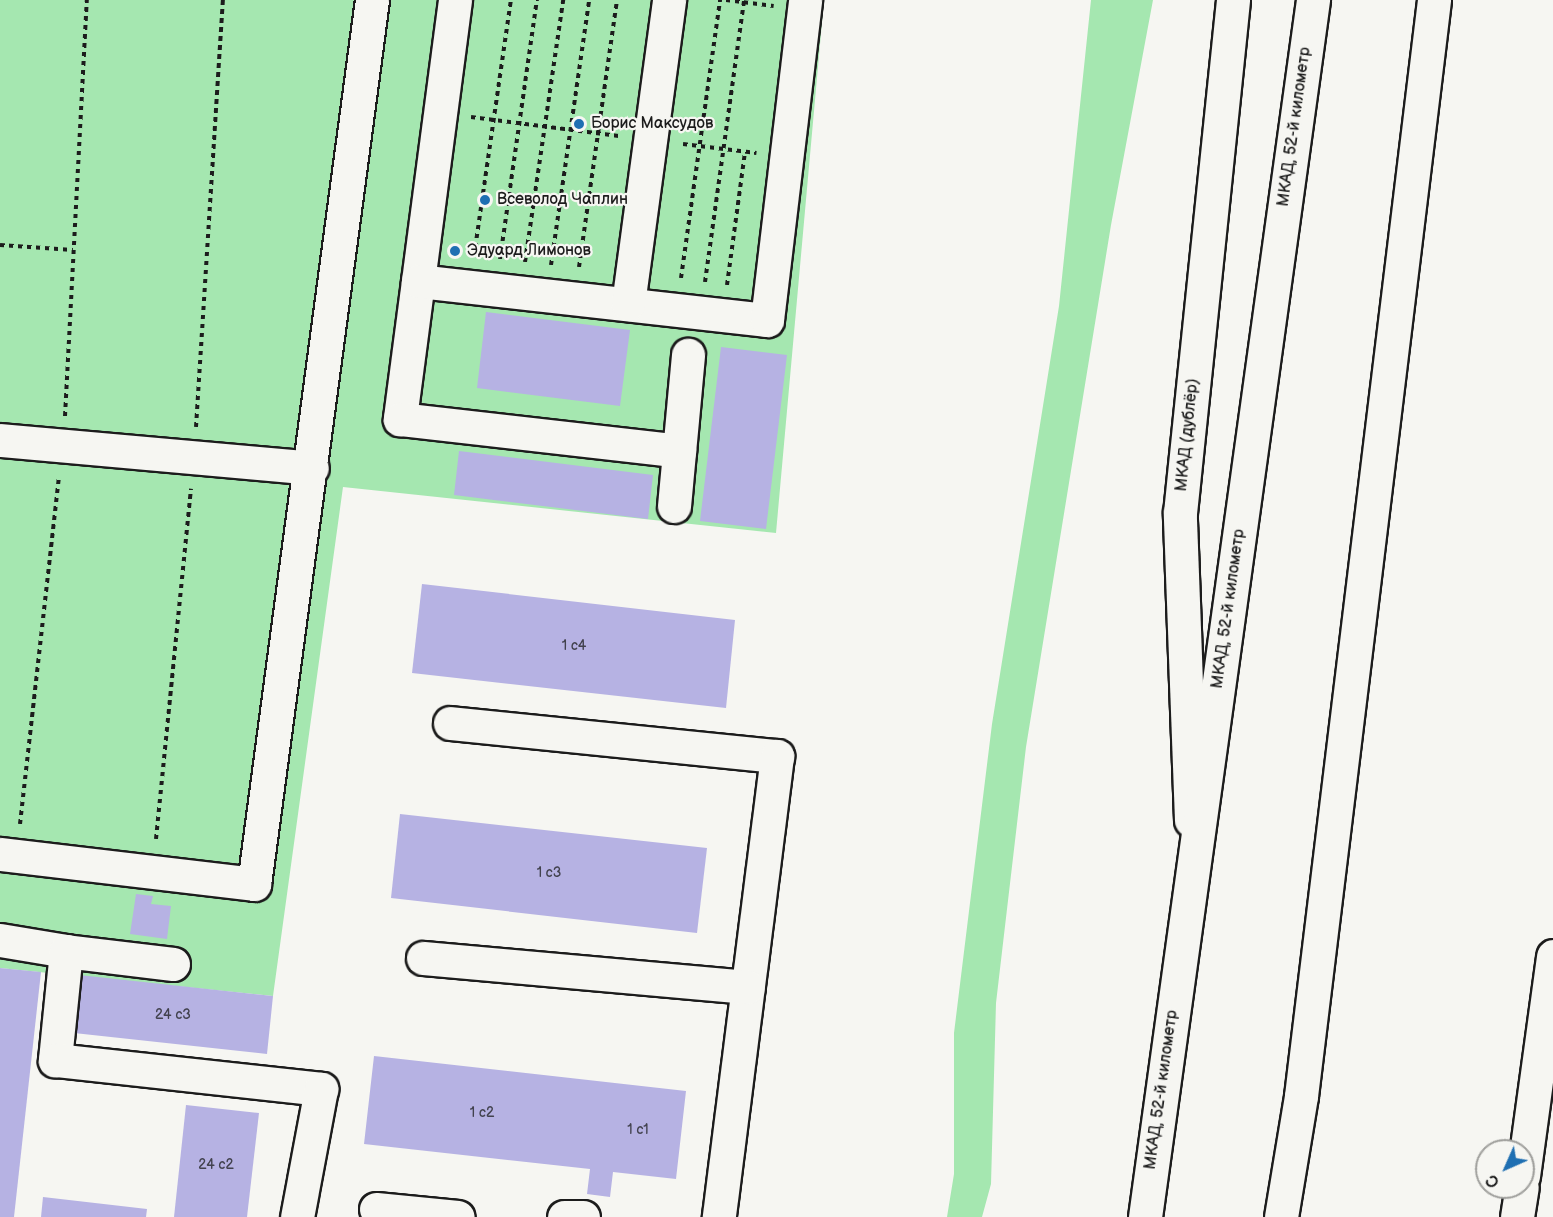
<!DOCTYPE html>
<meta charset="utf-8">
<style>
body{margin:0}
#map{position:relative;width:1553px;height:1217px;overflow:hidden;background:#f6f6f2;font-family:"Balsamiq Sans",sans-serif}
div>[style]{position:absolute}
.green>*{inset:0;background:#a5e7b0}
.building>*{inset:0;background:#b6b2e3}
.path>*{height:4px;margin-top:-2px;transform-origin:0;background:repeating-linear-gradient(90deg,#1c1c1c 0 4.5px,transparent 0 9px)}
.roads{filter:drop-shadow(2px 0 #1c1c1c) drop-shadow(-2px 0 #1c1c1c) drop-shadow(0 2px #1c1c1c) drop-shadow(0 -2px #1c1c1c)}
.minor>*{height:33px;margin:-16.5px;padding:0 16.5px;transform-origin:16.5px;border-radius:16.5px;background:#f6f6f2}
.highway>*{height:33px;margin:-16.5px;padding:0 16.5px;transform-origin:16.5px;border-radius:16.5px;background:#f6f6f2}
.dots>*{width:16px;height:16px;translate:-50% -50%;box-sizing:border-box;border:3px solid #f6f6f2;border-radius:50%}
span{translate:-50% -50%;white-space:nowrap;text-align:center;line-height:1.15;-webkit-text-stroke:4.5px #f6f6f2;paint-order:stroke}
.number-label{font-size:14px;color:#42424e}
.number-label span{-webkit-text-stroke-width:0}
.poi-label{font-size:16px;color:#1c1c1c}
.left{translate:0 -50%;text-align:left}
.street-label{font-size:16px;color:#1c1c1c}
.north{position:absolute;left:1475px;top:1139px;width:60px;height:60px;box-sizing:border-box;background:#f6f6f2;border:2px solid #9f9f9c;border-radius:50%;rotate:225deg;font-size:16px;font-weight:700;line-height:24px;text-align:center;color:#1c1c1c}
.north::after{content:'';display:block;margin:auto;width:21px;height:27px;background:#1f6fb2;clip-path:polygon(50% 0,100% 100%,50% 72%,0 100%)}
</style>
<div id="map">
<div class="green">
<i style="clip-path:polygon(0 0,824px 0,776px 533px,343px 487px,273px 996px,0 968px)"></i>
<i style="clip-path:polygon(1091px 0,1153px 0,1111px 225px,1026px 747px,996px 1003px,991px 1184px,982px 1217px,947px 1217px,954px 1174px,954px 1033px,992px 724px,1059px 306px)"></i>
</div>
<div class="building">
<i style="clip-path:polygon(486px 312px,630px 330px,620px 406px,477px 388px)"></i>
<i style="clip-path:polygon(721px 347px,787px 355px,766px 529px,700px 521px)"></i>
<i style="clip-path:polygon(459px 451px,653px 475px,648px 519px,454px 495px)"></i>
<i style="clip-path:polygon(422px 584px,735px 620px,726px 708px,412px 673px)"></i>
<i style="clip-path:polygon(400px 814px,707px 848px,697px 933px,391px 898px)"></i>
<i style="clip-path:polygon(136px 894px,153px 896px,151px 904px,171px 906px,167px 939px,130px 934px)"></i>
<i style="clip-path:polygon(0 968px,41px 972px,14px 1217px,0 1217px)"></i>
<i style="clip-path:polygon(79px 975px,273px 996px,267px 1054px,74px 1033px)"></i>
<i style="clip-path:polygon(374px 1056px,686px 1091px,676px 1179px,613px 1172px,610px 1197px,587px 1194px,590px 1169px,364px 1144px)"></i>
<i style="clip-path:polygon(186px 1105px,259px 1113px,247px 1217px,174px 1217px)"></i>
<i style="clip-path:polygon(43px 1197px,147px 1209px,146px 1217px,41px 1217px)"></i>
</div>
<div class="path">
<i style="left:726px;top:0;width:48px;rotate:7.1deg"></i>
<i style="left:471px;top:117px;width:149px;rotate:7.3deg"></i>
<i style="left:683px;top:144px;width:74px;rotate:7deg"></i>
<i style="left:0;top:245px;width:73px;rotate:3.9deg"></i>
<i style="left:474px;top:256px;width:259px;rotate:-81.8deg"></i>
<i style="left:500px;top:259px;width:262px;rotate:-81.9deg"></i>
<i style="left:525px;top:262px;width:265px;rotate:-81.7deg"></i>
<i style="left:551px;top:265px;width:268px;rotate:-81.8deg"></i>
<i style="left:579px;top:267px;width:270px;rotate:-81.9deg"></i>
<i style="left:681px;top:278px;width:281px;rotate:-82deg"></i>
<i style="left:705px;top:282px;width:285px;rotate:-82.1deg"></i>
<i style="left:727px;top:285px;width:135px;rotate:-82.3deg"></i>
<i style="left:65px;top:416px;width:417px;rotate:-87deg"></i>
<i style="left:196px;top:427px;width:428px;rotate:-86.4deg"></i>
<i style="left:20px;top:824px;width:349px;rotate:-83.6deg"></i>
<i style="left:156px;top:839px;width:352px;rotate:-84.3deg"></i>
</div>
<div class="roads">
<div class="minor">
<i style="left:455px;top:0;width:423px;rotate:97.5deg"></i>
<i style="left:400px;top:419px;width:281px;rotate:6.5deg"></i>
<i style="left:418px;top:281px;width:351px;rotate:6.4deg"></i>
<i style="left:767px;top:320px;width:322px;rotate:-83.2deg"></i>
<i style="left:628px;top:304px;width:307px;rotate:-82.3deg"></i>
<i style="left:0;top:440px;width:313px;rotate:5.1deg"></i>
<i style="left:674px;top:506px;width:152px;rotate:-84.7deg"></i>
<i style="left:450px;top:723px;width:329px;rotate:5.8deg"></i>
<i style="left:777px;top:756px;width:465px;rotate:97.2deg"></i>
<i style="left:1191px;top:820px;width:307px;rotate:-92.1deg"></i>
<i style="left:1180px;top:513px;width:516px;rotate:-84.1deg"></i>
<i style="left:0;top:854px;width:256px;rotate:6.7deg"></i>
<i style="left:254px;top:884px;width:892px;rotate:-82.4deg"></i>
<i style="left:0;top:940px;width:67px;rotate:9.5deg"></i>
<i style="left:423px;top:958px;width:326px;rotate:5.1deg"></i>
<i style="left:173px;top:964px;width:108px;rotate:-173.1deg"></i>
<i style="left:66px;top:951px;width:110px;rotate:95.8deg"></i>
<i style="left:55px;top:1060px;width:268px;rotate:6.2deg"></i>
<i style="left:321px;top:1089px;width:130px;rotate:100.6deg"></i>
<i style="left:1523px;top:1176px;width:222px;rotate:-82.2deg"></i>
<i style="left:376px;top:1209px;width:82px;rotate:5.6deg"></i>
<i style="left:564px;top:1217px;width:19px"></i>
<i style="left:1517px;top:1217px;width:30px;rotate:-81deg"></i>
</div>
<div class="highway">
<i style="left:1145px;top:1217px;width:1229px;rotate:-82.14deg"></i>
<i style="left:1281px;top:1217px;width:123px;rotate:-80.6deg"></i>
<i style="left:1301px;top:1096px;width:1104px;rotate:-83.08deg"></i>
</div>
</div>
<div class="dots">
<i style="left:579px;top:124px;background:#1f6fb2"></i>
<i style="left:485px;top:200px;background:#1f6fb2"></i>
<i style="left:455px;top:251px;background:#1f6fb2"></i>
</div>
<div class="number-label">
<span style="left:574px;top:646px">1 с4</span>
<span style="left:549px;top:873px">1 с3</span>
<span style="left:173px;top:1015px">24 с3</span>
<span style="left:482px;top:1113px">1 с2</span>
<span style="left:638px;top:1130px">1 с1</span>
<span style="left:216px;top:1165px">24 с2</span>
</div>
<div class="poi-label">
<span class="left" style="left:591px;top:124px">Борис Максудов</span>
<span class="left" style="left:497px;top:200px">Всеволод Чаплин</span>
<span class="left" style="left:467px;top:251px">Эдуард Лимонов</span>
</div>
<div class="street-label">
<span style="left:1295px;top:127px;rotate:-82deg">МКАД, 52-й километр</span>
<span style="left:1188px;top:435px;rotate:-84deg">МКАД (дублёр)</span>
<span style="left:1229px;top:609px;rotate:-82deg">МКАД, 52-й километр</span>
<span style="left:1162px;top:1090px;rotate:-82deg">МКАД, 52-й километр</span>
</div>
<div class="north">С</div>
</div>
